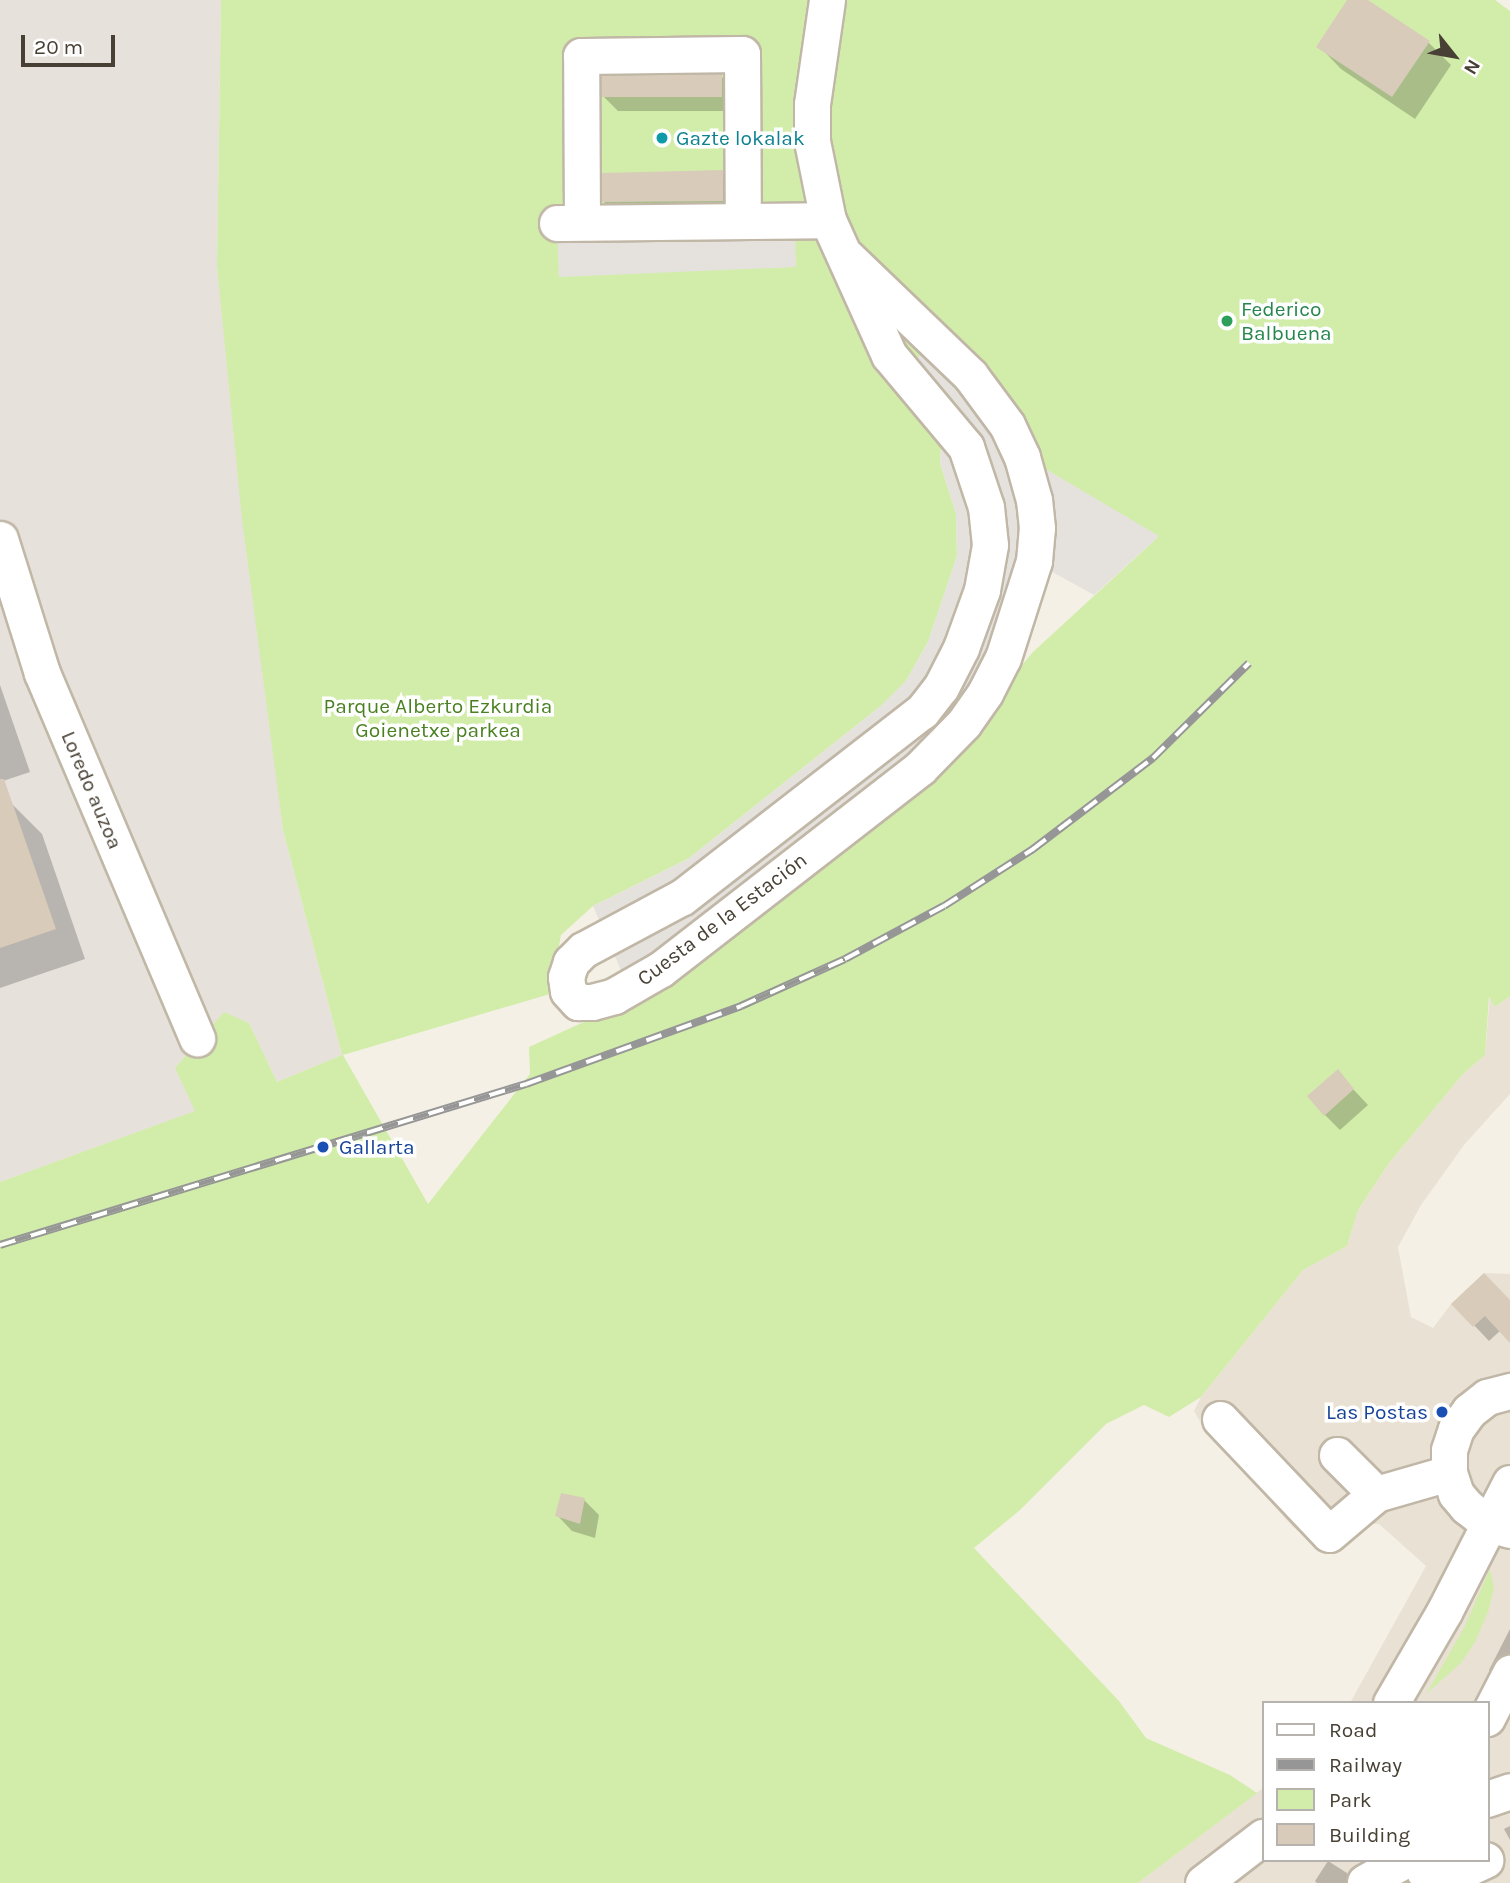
<!DOCTYPE html>
<meta charset="utf-8">
<style>
body{margin:0}
#map{position:relative;width:1510px;height:1883px;overflow:hidden;background:#f5f0e6;font-family:Karla,sans-serif}
div>[style]{position:absolute}
.residential>*{inset:0;background:#e9e1d3}
.industrial>*{inset:0;background:#e7e1db}
.green>*{inset:0;background:#d2edaa}
.parking>*{inset:0;background:#e5e2de}
.shadow>*{inset:0;background:#0003}
.building>*{inset:0;background:#d8cbba}
.roads{filter:drop-shadow(2px 0 #c1b7a7) drop-shadow(-2px 0 #c1b7a7) drop-shadow(0 2px #c1b7a7) drop-shadow(0 -2px #c1b7a7)}
.minor>*{height:35px;margin:-17.5px;padding:0 17.5px;transform-origin:17.5px;border-radius:17.5px;background:#fff}
.rail>*{height:8px;margin-top:-4px;transform-origin:0;background:repeating-linear-gradient(90deg,#fff 0 16px,#969696 0 32px);box-sizing:border-box;border-block:2px solid #969696}
.dots>*{width:19px;height:19px;translate:-50% -50%;box-sizing:border-box;border:4px solid #fff;border-radius:50%}
span{translate:-50% -50%;white-space:nowrap;text-align:center;line-height:1.15;-webkit-text-stroke:7px #fff;paint-order:stroke}
.culture-label{font-size:21px;color:#0d838f}
.left{translate:0 -50%;text-align:left}
.leisure-label{font-size:21px;color:#27864d}
.park-label{font-size:21px;color:#498121}
.street-label{font-size:21px;color:#484034}
.transit-label{font-size:21px;color:#164399}
.right{translate:-100% -50%;text-align:right}
.legend{position:absolute;left:1262px;top:1701px;width:228px;height:161px;box-sizing:border-box;background:#fff;border:2px solid #b6b3ae;margin:0;padding:9px 12px;list-style:none;font-size:21px;color:#484034}
.legend li{display:flex;align-items:center;gap:14px;height:35px}
.legend b{width:35px;border:2px solid #b6b3ae}
.north{position:absolute;left:1419px;top:21px;width:70px;height:70px;-webkit-text-stroke:5px #fff;paint-order:stroke;rotate:121deg;font-size:19px;font-weight:700;line-height:28px;text-align:center;color:#484034}
.north::after{content:'';display:block;margin:auto;width:24px;height:32px;background:#484034;clip-path:polygon(50% 0,100% 100%,50% 72%,0 100%)}
.scale{position:absolute;left:21px;top:35px;width:94px;height:32px;box-sizing:border-box;border:4px solid #484034;border-top:0;padding-left:9px;font-size:21px;line-height:24px;white-space:nowrap;color:#484034;-webkit-text-stroke:5px #fff;paint-order:stroke}
</style>
<div id="map">
<div class="residential">
<i style="clip-path:polygon(1490px 995px,1495px 1007px,1510px 996px,1510px 1094px,1464px 1145px,1421px 1205px,1398px 1247px,1411px 1317px,1433px 1328px,1451px 1304px,1484px 1273px,1510px 1274px,1510px 1883px,1138px 1883px,1263px 1788px,1263px 1860px,1487px 1860px,1487px 1703px,1350px 1703px,1426px 1566px,1379px 1524px,1354px 1524px,1321px 1549px,1293px 1527px,1202px 1425px,1194px 1411px,1201px 1397px,1303px 1270px,1347px 1246px,1358px 1210px,1389px 1163px,1463px 1074px,1485px 1055px)"></i>
</div>
<div class="industrial">
<i style="clip-path:polygon(0 0,221px 0,217px 266px,283px 830px,342px 1055px,277px 1082px,249px 1023px,196px 1111px,0 1182px)"></i>
</div>
<div class="green">
<i style="clip-path:polygon(evenodd,221px 0,1495px 0,1510px 11px,1510px 996px,1495px 1007px,1489px 997px,1485px 1055px,1463px 1074px,1389px 1163px,1358px 1210px,1347px 1246px,1303px 1270px,1201px 1397px,1169px 1417px,1144px 1405px,1106px 1424px,1020px 1510px,974px 1548px,1119px 1701px,1146px 1738px,1230px 1775px,1257px 1793px,1138px 1883px,0 1883px,0 1182px,195px 1111px,175px 1068px,224px 1012px,249px 1023px,277px 1082px,342px 1055px,283px 830px,242px 519px,217px 266px,221px 0,944px 402px,1019px 476px,1158px 537px,1033px 652px,909px 798px,599px 1015px,529px 1047px,530px 1074px,428px 1204px,343px 1055px,550px 994px,561px 935px,593px 906px,688px 859px,882px 705px,906px 681px,928px 642px,957px 556px,956px 514px,940px 463px,944px 402px)"></i>
<i style="clip-path:polygon(1490px 1569px,1494px 1588px,1488px 1612px,1475px 1642px,1461px 1663px,1426px 1694px,1464px 1628px)"></i>
</div>
<div class="parking">
<i style="clip-path:polygon(794px 212px,796px 267px,559px 277px,557px 223px)"></i>
<i style="clip-path:polygon(926px 349px,967px 388px,1019px 476px,1044px 468px,1159px 536px,1094px 595px,1025px 557px,1016px 591px,953px 725px,669px 947px,623px 975px,593px 906px,688px 859px,882px 705px,906px 681px,928px 642px,957px 556px,956px 514px,940px 463px,944px 402px,909px 367px)"></i>
</div>
<div class="shadow">
<i style="clip-path:polygon(1349px 0,1365px 0,1428px 42px,1451px 65px,1415px 119px,1341px 69px,1319px 46px)"></i>
<i style="clip-path:polygon(721px 76px,736px 91px,737px 111px,618px 111px,603px 96px)"></i>
<i style="clip-path:polygon(722px 172px,737px 187px,737px 216px,619px 217px,604px 202px)"></i>
<i style="clip-path:polygon(0 685px,30px 772px,0 782px)"></i>
<i style="clip-path:polygon(12px 804px,42px 834px,85px 959px,0 988px,0 808px)"></i>
<i style="clip-path:polygon(1337px 1072px,1368px 1105px,1340px 1130px,1325px 1115px)"></i>
<i style="clip-path:polygon(1510px 1302px,1510px 1340px,1501px 1330px,1489px 1341px,1454px 1304px)"></i>
<i style="clip-path:polygon(584px 1500px,599px 1515px,595px 1538px,572px 1531px,557px 1515px)"></i>
<i style="clip-path:polygon(1510px 1629px,1510px 1662px,1495px 1676px,1489px 1670px)"></i>
<i style="clip-path:polygon(1510px 1826px,1510px 1840px,1504px 1829px)"></i>
<i style="clip-path:polygon(1328px 1861px,1347px 1873px,1357px 1883px,1317px 1883px,1315px 1881px)"></i>
</div>
<div class="building">
<i style="clip-path:polygon(1347px 0,1368px 0,1430px 41px,1392px 97px,1316px 47px)"></i>
<i style="clip-path:polygon(722px 74px,722px 97px,601px 97px,601px 76px)"></i>
<i style="clip-path:polygon(723px 170px,723px 201px,602px 202px,602px 173px)"></i>
<i style="clip-path:polygon(0 779px,4px 779px,56px 929px,0 948px)"></i>
<i style="clip-path:polygon(1338px 1069px,1354px 1089px,1324px 1116px,1307px 1096px)"></i>
<i style="clip-path:polygon(1484px 1273px,1510px 1300px,1510px 1343px,1485px 1316px,1473px 1327px,1451px 1304px)"></i>
<i style="clip-path:polygon(561px 1493px,585px 1498px,580px 1524px,555px 1516px)"></i>
</div>
<div class="roads">
<div class="minor">
<i style="left:827px;top:0;width:105px;rotate:98.2deg"></i>
<i style="left:812px;top:104px;width:37px;rotate:90deg"></i>
<i style="left:812px;top:141px;width:81px;rotate:78.6deg"></i>
<i style="left:828px;top:220px;width:148px;rotate:65.7deg"></i>
<i style="left:889px;top:355px;width:120px;rotate:50.1deg"></i>
<i style="left:966px;top:447px;width:63px;rotate:71.6deg"></i>
<i style="left:986px;top:507px;width:38px;rotate:84deg"></i>
<i style="left:990px;top:545px;width:46px;rotate:100.1deg"></i>
<i style="left:982px;top:590px;width:62px;rotate:109.9deg"></i>
<i style="left:961px;top:648px;width:44px;rotate:117.1deg"></i>
<i style="left:941px;top:687px;width:31px;rotate:128deg"></i>
<i style="left:922px;top:711px;width:304px;rotate:142.2deg"></i>
<i style="left:682px;top:897px;width:112px;rotate:151.8deg"></i>
<i style="left:583px;top:950px;width:17px;rotate:135deg"></i>
<i style="left:571px;top:962px;width:16px;rotate:108deg"></i>
<i style="left:566px;top:977px;width:14px;rotate:82deg"></i>
<i style="left:568px;top:991px;width:15px;rotate:48deg"></i>
<i style="left:578px;top:1002px;width:14px"></i>
<i style="left:592px;top:1002px;width:23px;rotate:-15deg"></i>
<i style="left:614px;top:996px;width:54px;rotate:-29.9deg"></i>
<i style="left:661px;top:969px;width:328px;rotate:-37.8deg"></i>
<i style="left:920px;top:768px;width:63px;rotate:-45.6deg"></i>
<i style="left:964px;top:723px;width:37px;rotate:-55deg"></i>
<i style="left:985px;top:693px;width:39px;rotate:-63deg"></i>
<i style="left:1003px;top:658px;width:102px;rotate:-72.3deg"></i>
<i style="left:1034px;top:561px;width:33px;rotate:-85deg"></i>
<i style="left:1037px;top:528px;width:28px;rotate:-96deg"></i>
<i style="left:1034px;top:500px;width:45px;rotate:-105.6deg"></i>
<i style="left:1022px;top:457px;width:35px;rotate:-115deg"></i>
<i style="left:1007px;top:425px;width:62px;rotate:-126.5deg"></i>
<i style="left:970px;top:375px;width:170px;rotate:-136.2deg"></i>
<i style="left:582px;top:221px;width:165px;rotate:-90.3deg"></i>
<i style="left:581px;top:56px;width:161px;rotate:-0.7deg"></i>
<i style="left:742px;top:54px;width:167px;rotate:89.7deg"></i>
<i style="left:557px;top:223px;width:271px;rotate:-0.6deg"></i>
<i style="left:0;top:539px;width:140px;rotate:72.6deg"></i>
<i style="left:42px;top:673px;width:397px;rotate:67deg"></i>
<i style="left:1220px;top:1419px;width:158px;rotate:46.5deg"></i>
<i style="left:1329px;top:1534px;width:62px;rotate:-40.4deg"></i>
<i style="left:1376px;top:1494px;width:76px;rotate:-16deg"></i>
<i style="left:1337px;top:1455px;width:55px;rotate:45deg"></i>
<i style="left:1510px;top:1530px;width:22px;rotate:-164deg"></i>
<i style="left:1489px;top:1524px;width:28px;rotate:-142deg"></i>
<i style="left:1467px;top:1507px;width:17px;rotate:-130deg"></i>
<i style="left:1456px;top:1494px;width:22px;rotate:-108deg"></i>
<i style="left:1449px;top:1473px;width:23px;rotate:-90deg"></i>
<i style="left:1449px;top:1450px;width:22px;rotate:-72deg"></i>
<i style="left:1456px;top:1429px;width:22px;rotate:-54deg"></i>
<i style="left:1469px;top:1411px;width:23px;rotate:-38deg"></i>
<i style="left:1487px;top:1397px;width:24px;rotate:-15deg"></i>
<i style="left:1391px;top:1703px;width:105px;rotate:-59.8deg"></i>
<i style="left:1444px;top:1612px;width:145px;rotate:-62.9deg"></i>
<i style="left:1487px;top:1718px;width:51px;rotate:-62.9deg"></i>
<i style="left:1487px;top:1799px;width:24px;rotate:-19deg"></i>
<i style="left:1422px;top:1860px;width:11px;rotate:80deg"></i>
<i style="left:1424px;top:1871px;width:15px;rotate:28deg"></i>
<i style="left:1437px;top:1878px;width:14px;rotate:-8deg"></i>
<i style="left:1451px;top:1876px;width:38px;rotate:-25deg"></i>
<i style="left:1365px;top:1882px;width:46px;rotate:-28.8deg"></i>
<i style="left:1203px;top:1883px;width:76px;rotate:-37.5deg"></i>
</div>
</div>
<div class="rail">
<i style="left:0;top:1245px;width:550px;rotate:-17.02deg"></i>
<i style="left:526px;top:1084px;width:229px;rotate:-19.9deg"></i>
<i style="left:741px;top:1006px;width:114px;rotate:-24.3deg"></i>
<i style="left:845px;top:959px;width:112px;rotate:-28.2deg"></i>
<i style="left:944px;top:906px;width:106px;rotate:-32.6deg"></i>
<i style="left:1033px;top:849px;width:151px;rotate:-37.2deg"></i>
<i style="left:1153px;top:758px;width:135px;rotate:-44.7deg"></i>
</div>
<div class="dots">
<i style="left:662px;top:138px;background:#0f9aa8"></i>
<i style="left:1227px;top:321px;background:#2e9e5b"></i>
<i style="left:323px;top:1147px;background:#1a4fb4"></i>
<i style="left:1442px;top:1412px;background:#1a4fb4"></i>
</div>
<div class="culture-label">
<span class="left" style="left:676px;top:138px">Gazte lokalak</span>
</div>
<div class="leisure-label">
<span class="left" style="left:1241px;top:321px">Federico<br>Balbuena</span>
</div>
<div class="park-label">
<span style="left:438px;top:718px">Parque Alberto Ezkurdia<br>Goienetxe parkea</span>
</div>
<div class="street-label">
<span style="left:92px;top:790px;rotate:67deg">Loredo auzoa</span>
<span style="left:722px;top:919px;rotate:-37deg">Cuesta de la Estación</span>
</div>
<div class="transit-label">
<span class="left" style="left:339px;top:1147px">Gallarta</span>
<span class="right" style="left:1428px;top:1412px">Las Postas</span>
</div>
<ul class="legend">
<li><b style="height:9px;background:#fff"></b>Road</li>
<li><b style="height:9px;background:#969696"></b>Railway</li>
<li><b style="height:19px;background:#d2edaa"></b>Park</li>
<li><b style="height:19px;background:#d8cbba"></b>Building</li>
</ul>
<div class="north">N</div>
<div class="scale">20 m</div>
</div>
